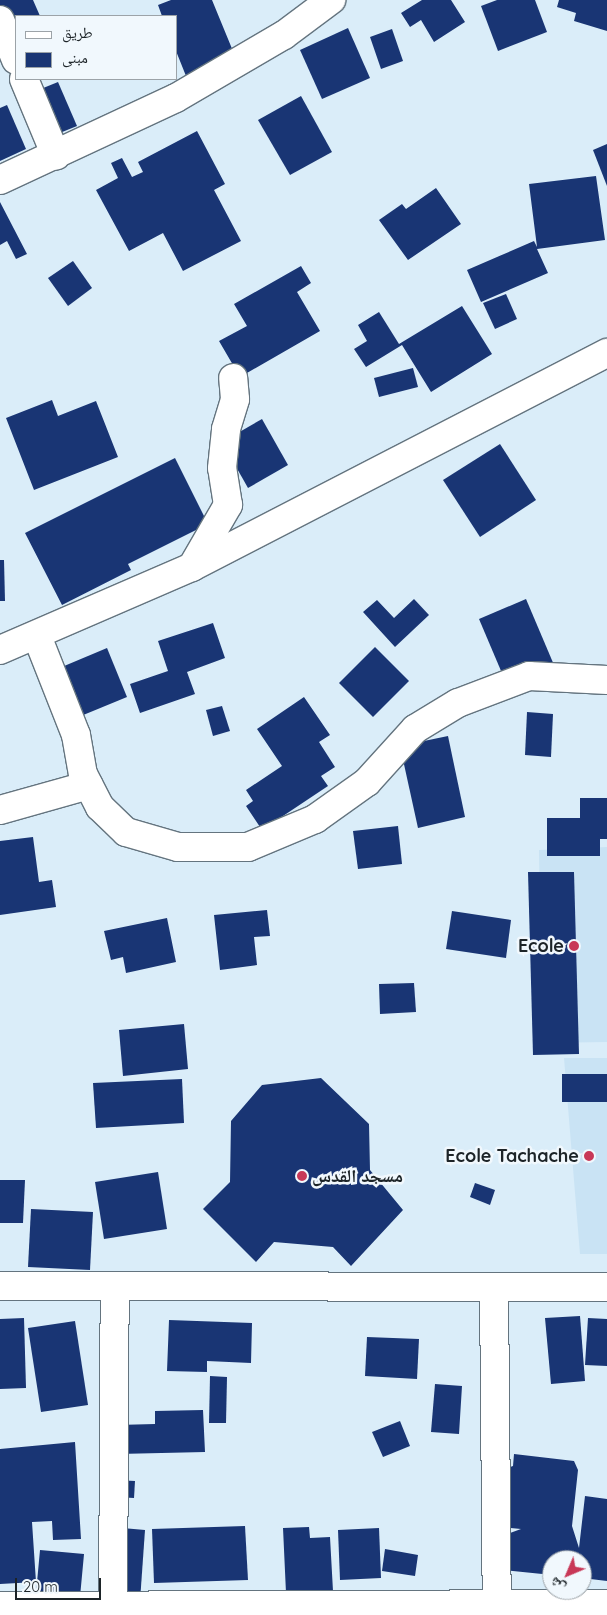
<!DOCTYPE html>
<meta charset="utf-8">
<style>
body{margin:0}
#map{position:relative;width:607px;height:1615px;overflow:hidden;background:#daedf9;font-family:Quicksand,"Noto Naskh Arabic",sans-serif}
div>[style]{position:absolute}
.built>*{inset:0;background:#c9e3f4}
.building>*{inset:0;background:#193574}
.roads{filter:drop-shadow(1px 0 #64747f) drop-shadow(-1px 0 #64747f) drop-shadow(0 1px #64747f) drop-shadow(0 -1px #64747f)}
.street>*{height:28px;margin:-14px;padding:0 14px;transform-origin:14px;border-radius:14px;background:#fff}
.secondary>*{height:28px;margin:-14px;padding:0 14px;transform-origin:14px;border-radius:14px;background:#fff}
.dots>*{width:14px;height:14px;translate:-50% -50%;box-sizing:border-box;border:2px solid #f1f8fd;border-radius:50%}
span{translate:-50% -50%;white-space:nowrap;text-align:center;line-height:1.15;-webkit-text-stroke:5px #f1f8fd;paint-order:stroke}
.poi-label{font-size:18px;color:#1d2428;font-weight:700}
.right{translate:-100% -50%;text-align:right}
.left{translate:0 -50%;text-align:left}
.legend{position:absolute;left:15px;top:15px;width:162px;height:65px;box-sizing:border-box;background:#f1f8fd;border:1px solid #9ca3a8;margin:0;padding:6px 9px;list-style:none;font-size:15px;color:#1d2428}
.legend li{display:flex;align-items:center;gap:10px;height:25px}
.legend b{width:25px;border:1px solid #9ca3a8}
.north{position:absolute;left:542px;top:1550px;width:50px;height:50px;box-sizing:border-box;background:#f1f8fd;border:1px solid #9ca3a8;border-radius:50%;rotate:225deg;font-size:14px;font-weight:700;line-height:20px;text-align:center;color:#1d2428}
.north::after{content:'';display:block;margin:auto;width:18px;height:22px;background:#c83857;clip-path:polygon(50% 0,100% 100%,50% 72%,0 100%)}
.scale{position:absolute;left:15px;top:1578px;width:86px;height:22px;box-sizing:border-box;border:2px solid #1d2428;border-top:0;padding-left:6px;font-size:15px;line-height:18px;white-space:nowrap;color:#1d2428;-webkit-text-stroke:4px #f1f8fd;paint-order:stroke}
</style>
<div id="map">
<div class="built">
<i style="clip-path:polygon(607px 847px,607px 1042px,542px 1043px,539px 850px)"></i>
<i style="clip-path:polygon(564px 1058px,607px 1058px,607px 1254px,580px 1254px)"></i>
</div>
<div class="building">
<i style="clip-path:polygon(0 0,33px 0,40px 16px,16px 16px,16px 30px,0 37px)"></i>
<i style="clip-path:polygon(171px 0,212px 0,235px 56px,186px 76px,176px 51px,176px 16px,162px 16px,158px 5px)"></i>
<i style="clip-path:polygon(422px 0,451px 0,465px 22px,434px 42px,421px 20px,410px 27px,401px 13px)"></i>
<i style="clip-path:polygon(497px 0,535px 0,547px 32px,498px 51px,481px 6px)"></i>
<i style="clip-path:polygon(559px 0,607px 0,607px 31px,574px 21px,576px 13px,557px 7px)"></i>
<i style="clip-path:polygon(348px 28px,370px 78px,322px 99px,300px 50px)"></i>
<i style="clip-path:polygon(392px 29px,403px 61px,381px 69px,370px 37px)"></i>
<i style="clip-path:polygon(58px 82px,77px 126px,45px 139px,26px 95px)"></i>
<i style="clip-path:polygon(301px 96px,332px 152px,290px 175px,258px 120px)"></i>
<i style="clip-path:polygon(7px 105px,26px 149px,0 161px,0 108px)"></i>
<i style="clip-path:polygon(197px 131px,225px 184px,214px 190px,241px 241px,183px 271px,163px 233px,129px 251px,96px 190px,118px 178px,111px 163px,122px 158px,132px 177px,143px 172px,138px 162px)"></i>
<i style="clip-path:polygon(607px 144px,607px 186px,593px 150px)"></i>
<i style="clip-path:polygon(596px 176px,605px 240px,537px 249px,548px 273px,481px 302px,467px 270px,534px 241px,537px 247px,529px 184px)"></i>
<i style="clip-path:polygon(436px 188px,461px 224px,408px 260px,379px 220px,402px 204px,406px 209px)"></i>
<i style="clip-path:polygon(0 202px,27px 254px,16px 259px,7px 241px,0 245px)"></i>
<i style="clip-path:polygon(73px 261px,92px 288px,68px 306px,48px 278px)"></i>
<i style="clip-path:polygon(301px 266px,311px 283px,297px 292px,320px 331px,240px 377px,219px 341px,247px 326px,234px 304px)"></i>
<i style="clip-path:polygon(506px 294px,517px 319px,495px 329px,483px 303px)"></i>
<i style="clip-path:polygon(462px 306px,492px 354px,431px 392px,402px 345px,366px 367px,354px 349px,367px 341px,358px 325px,379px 312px,399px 344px)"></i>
<i style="clip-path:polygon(413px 368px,418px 387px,379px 397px,374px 378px)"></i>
<i style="clip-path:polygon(52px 400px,58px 416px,96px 401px,118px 457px,34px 490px,6px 418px)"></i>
<i style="clip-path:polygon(262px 419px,288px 465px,248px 488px,222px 442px)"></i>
<i style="clip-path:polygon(500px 444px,536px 500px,480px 537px,443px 480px)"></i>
<i style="clip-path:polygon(175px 458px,208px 524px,128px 564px,131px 570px,62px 605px,25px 533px)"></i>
<i style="clip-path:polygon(0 560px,4px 560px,5px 601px,0 601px)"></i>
<i style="clip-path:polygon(414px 599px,429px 615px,395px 647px,363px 612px,377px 600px,394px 618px)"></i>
<i style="clip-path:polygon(526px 599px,554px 665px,507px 685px,479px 619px)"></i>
<i style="clip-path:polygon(213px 623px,225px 658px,187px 672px,195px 694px,140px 713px,130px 684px,168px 671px,158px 641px)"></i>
<i style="clip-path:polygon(375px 647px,409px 681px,373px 717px,339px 683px)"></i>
<i style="clip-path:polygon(107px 648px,127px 697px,59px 725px,38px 677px)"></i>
<i style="clip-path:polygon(304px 697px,330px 735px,319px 742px,335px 767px,321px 776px,328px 786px,262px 830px,246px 806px,253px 801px,246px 790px,282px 766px,257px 729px)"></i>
<i style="clip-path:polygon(222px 706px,230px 731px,213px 736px,206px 710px)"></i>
<i style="clip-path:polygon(527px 712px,553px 714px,551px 757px,525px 755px)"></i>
<i style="clip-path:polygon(448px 736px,465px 817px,418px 828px,400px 746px)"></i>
<i style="clip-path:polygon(580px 798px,607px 798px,607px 839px,600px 839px,600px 856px,547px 856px,547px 818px,580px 818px)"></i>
<i style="clip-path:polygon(398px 826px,402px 864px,358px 869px,353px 831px)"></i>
<i style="clip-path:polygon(33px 837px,39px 882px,52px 880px,56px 907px,0 915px,0 841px)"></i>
<i style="clip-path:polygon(528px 872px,574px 872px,579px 1054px,533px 1055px)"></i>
<i style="clip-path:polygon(267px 910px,270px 936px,254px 937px,257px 965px,220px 970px,214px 915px)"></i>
<i style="clip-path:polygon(452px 911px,511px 920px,506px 958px,446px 949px)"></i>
<i style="clip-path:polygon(167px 918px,176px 962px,126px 973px,123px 957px,111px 960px,104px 931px)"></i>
<i style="clip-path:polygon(414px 983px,416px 1012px,380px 1014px,379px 984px)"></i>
<i style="clip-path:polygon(184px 1024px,188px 1069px,123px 1076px,119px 1030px)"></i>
<i style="clip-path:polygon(562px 1074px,607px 1074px,607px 1102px,562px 1102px)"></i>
<i style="clip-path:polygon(321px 1078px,369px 1124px,370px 1170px,403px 1210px,351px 1266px,333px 1247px,274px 1242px,256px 1262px,203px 1209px,230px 1182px,231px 1121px,262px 1085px)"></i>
<i style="clip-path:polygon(182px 1079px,184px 1123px,96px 1128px,93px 1083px)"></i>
<i style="clip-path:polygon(158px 1172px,167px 1229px,104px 1239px,95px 1182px)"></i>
<i style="clip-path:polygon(0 1180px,25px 1180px,23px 1223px,0 1223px)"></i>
<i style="clip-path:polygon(475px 1183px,495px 1190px,490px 1205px,470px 1197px)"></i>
<i style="clip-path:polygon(31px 1209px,93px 1212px,90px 1270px,28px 1267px)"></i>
<i style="clip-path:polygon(580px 1316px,585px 1381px,551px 1384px,545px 1318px)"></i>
<i style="clip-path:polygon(24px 1318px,26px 1388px,0 1389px,0 1319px)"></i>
<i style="clip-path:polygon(588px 1318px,607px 1319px,607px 1366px,585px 1365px)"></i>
<i style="clip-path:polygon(169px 1320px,252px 1323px,251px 1363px,207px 1361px,207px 1372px,167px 1371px)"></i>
<i style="clip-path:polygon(75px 1321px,88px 1405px,41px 1412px,28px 1328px)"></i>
<i style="clip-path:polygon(367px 1337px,419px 1339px,417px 1379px,365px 1376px)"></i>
<i style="clip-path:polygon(210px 1376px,227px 1377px,226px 1423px,209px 1423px)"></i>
<i style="clip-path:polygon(435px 1384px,462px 1386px,459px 1434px,431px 1432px)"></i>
<i style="clip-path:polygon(203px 1410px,205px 1452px,118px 1454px,117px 1425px,155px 1424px,155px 1411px)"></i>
<i style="clip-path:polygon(400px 1421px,410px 1446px,383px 1457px,372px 1432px)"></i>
<i style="clip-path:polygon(75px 1442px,81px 1539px,53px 1540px,52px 1521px,32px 1522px,36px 1582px,0 1584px,0 1449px)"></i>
<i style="clip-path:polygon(514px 1454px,574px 1461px,578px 1470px,572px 1526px,579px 1548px,585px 1496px,607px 1499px,607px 1581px,582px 1578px,582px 1560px,552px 1560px,552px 1575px,504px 1570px,493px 1539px,521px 1529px,489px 1526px,495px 1472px,513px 1466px)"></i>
<i style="clip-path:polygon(115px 1480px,135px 1481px,134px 1498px,115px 1497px)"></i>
<i style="clip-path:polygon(245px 1526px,248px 1580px,154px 1583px,152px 1529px)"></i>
<i style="clip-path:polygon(111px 1527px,145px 1530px,140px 1601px,106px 1599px)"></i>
<i style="clip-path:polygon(309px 1527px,310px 1538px,330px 1537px,333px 1591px,286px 1593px,283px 1528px)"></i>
<i style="clip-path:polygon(379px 1528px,381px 1578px,340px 1580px,338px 1530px)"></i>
<i style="clip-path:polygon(385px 1549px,418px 1555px,415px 1576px,382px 1571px)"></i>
<i style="clip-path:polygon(40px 1550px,84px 1554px,80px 1597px,36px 1593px)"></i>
</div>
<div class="roads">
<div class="street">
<i style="left:0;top:20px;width:43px;rotate:68.2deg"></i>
<i style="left:24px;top:79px;width:83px;rotate:67.4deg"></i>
<i style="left:0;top:180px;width:194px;rotate:-25deg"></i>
<i style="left:176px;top:98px;width:125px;rotate:-30.3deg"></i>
<i style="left:284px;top:35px;width:59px;rotate:-36.7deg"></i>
<i style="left:192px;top:567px;width:72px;rotate:-59.9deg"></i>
<i style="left:228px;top:505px;width:37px;rotate:-99deg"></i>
<i style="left:222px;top:468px;width:39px;rotate:-84deg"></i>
<i style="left:226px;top:429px;width:31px;rotate:-73deg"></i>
<i style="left:235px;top:399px;width:21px;rotate:-95deg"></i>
<i style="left:37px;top:636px;width:106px;rotate:68.5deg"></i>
<i style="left:76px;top:735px;width:40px;rotate:80deg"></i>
<i style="left:83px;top:774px;width:37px;rotate:63deg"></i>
<i style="left:100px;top:807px;width:36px;rotate:44deg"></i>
<i style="left:126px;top:832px;width:54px;rotate:16.1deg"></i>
<i style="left:178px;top:847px;width:70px"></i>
<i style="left:248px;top:847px;width:73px;rotate:-22.7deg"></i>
<i style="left:315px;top:819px;width:64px;rotate:-35.4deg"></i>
<i style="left:367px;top:782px;width:72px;rotate:-47.8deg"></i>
<i style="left:415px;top:729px;width:50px;rotate:-31.2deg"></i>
<i style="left:458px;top:703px;width:76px;rotate:-20.8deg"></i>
<i style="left:529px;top:676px;width:78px;rotate:2.9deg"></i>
<i style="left:0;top:810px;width:92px;rotate:-15.7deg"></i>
<i style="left:0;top:1286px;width:607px;rotate:0.09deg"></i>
<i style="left:494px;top:1287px;width:328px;rotate:89.5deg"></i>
<i style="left:0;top:1606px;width:607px;rotate:-0.19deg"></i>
<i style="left:113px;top:1615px;width:329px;rotate:-89.7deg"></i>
</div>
<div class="secondary">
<i style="left:0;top:650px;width:209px;rotate:-23.4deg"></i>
<i style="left:192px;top:567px;width:467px;rotate:-27.3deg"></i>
</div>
</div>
<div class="dots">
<i style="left:574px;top:946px;background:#c83857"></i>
<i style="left:589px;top:1156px;background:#c83857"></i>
<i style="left:302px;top:1176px;background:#c83857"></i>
</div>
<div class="poi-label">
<span class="right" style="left:564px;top:946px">Ecole</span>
<span class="right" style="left:579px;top:1156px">Ecole Tachache</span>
<span class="left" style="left:312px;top:1176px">مسجد القدس</span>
</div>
<ul class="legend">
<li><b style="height:6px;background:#fff"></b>طريق</li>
<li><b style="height:14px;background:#193574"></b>مبنى</li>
</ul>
<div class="north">ش</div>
<div class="scale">20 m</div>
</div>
